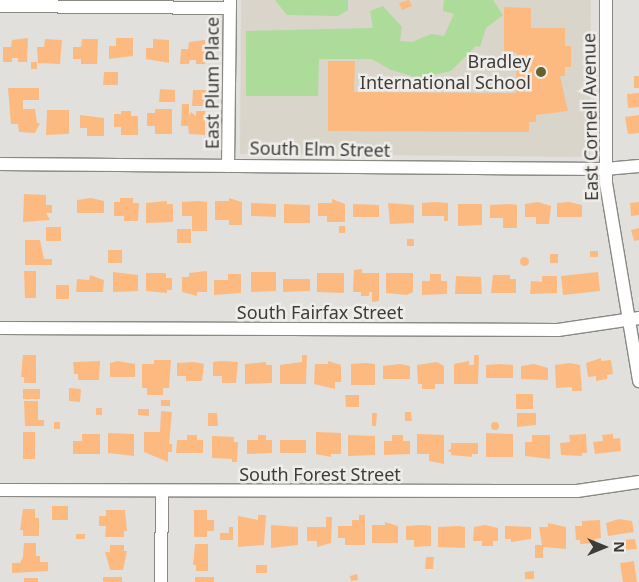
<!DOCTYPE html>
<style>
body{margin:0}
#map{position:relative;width:639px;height:582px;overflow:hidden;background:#e1e0dc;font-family:"Noto Sans",sans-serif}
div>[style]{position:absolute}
.built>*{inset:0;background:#d9d5ca}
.green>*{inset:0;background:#addb99}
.building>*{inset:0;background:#fdba80}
.round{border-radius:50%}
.roads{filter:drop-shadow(1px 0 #898884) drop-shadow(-1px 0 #898884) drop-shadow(0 1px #898884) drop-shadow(0 -1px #898884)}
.minor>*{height:12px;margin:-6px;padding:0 6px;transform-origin:6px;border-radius:6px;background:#fff}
.dots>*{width:14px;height:14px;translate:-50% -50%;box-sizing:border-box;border:2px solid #efede9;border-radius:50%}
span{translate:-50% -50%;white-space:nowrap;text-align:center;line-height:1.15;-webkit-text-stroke:5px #efede9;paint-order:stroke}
.poi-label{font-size:18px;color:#3d3c3b}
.right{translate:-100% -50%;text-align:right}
.street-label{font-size:18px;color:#3d3c3b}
.north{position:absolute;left:579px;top:522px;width:50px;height:50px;-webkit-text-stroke:4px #efede9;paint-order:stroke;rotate:90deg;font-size:14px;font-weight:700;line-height:20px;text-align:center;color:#3d3c3b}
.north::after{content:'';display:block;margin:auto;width:18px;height:22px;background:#3d3c3b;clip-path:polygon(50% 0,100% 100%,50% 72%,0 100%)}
</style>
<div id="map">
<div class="built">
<i style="clip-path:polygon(241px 0,591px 0,590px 157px,240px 154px)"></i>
</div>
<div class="green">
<i style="clip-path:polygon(275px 0,348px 0,348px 10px,338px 16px,287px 15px)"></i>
<i style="clip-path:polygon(444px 0,493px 0,503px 15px,486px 28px,480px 47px,476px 46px,451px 71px,419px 78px,391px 70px,372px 59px,319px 59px,318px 96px,246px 96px,246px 31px,373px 28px,370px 11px,383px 6px,402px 27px,400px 41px,412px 42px,431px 34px,444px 36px,454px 14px,443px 11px)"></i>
</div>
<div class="building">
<i style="clip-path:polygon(409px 0,412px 6px,402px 10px,399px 3px)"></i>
<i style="clip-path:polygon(504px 7px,531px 8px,531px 28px,565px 28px,565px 46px,571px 46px,571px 67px,565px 67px,565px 76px,560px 76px,568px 111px,536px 115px,536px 122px,529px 122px,529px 132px,328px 131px,328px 61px,355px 61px,354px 92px,516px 93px,517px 53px,504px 53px)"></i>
<i style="clip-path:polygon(28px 38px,27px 62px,18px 62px,18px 58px,12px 58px,12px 62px,3px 62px,3px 47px,11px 47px,12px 40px)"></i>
<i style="clip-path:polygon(116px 38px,133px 38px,133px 56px,109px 59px,109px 46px,116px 46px)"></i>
<i style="clip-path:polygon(45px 39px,62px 40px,60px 64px,38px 63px,37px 47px,44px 47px)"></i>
<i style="clip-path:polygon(82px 39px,98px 39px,97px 64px,81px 64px,81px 59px,73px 59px,73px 47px,81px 47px)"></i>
<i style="clip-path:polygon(153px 39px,169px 40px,169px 63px,146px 59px,146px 48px,153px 48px)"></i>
<i style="clip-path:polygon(205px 40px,205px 64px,196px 64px,196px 60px,190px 60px,189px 64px,180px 64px,181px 49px,188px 49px,189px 42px)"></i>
<i style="clip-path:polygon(31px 62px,37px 62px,37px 69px,31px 69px)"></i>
<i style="clip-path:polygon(104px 72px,118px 72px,118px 85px,103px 85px)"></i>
<i style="clip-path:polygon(634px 76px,639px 76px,639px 88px,634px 88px)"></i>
<i style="clip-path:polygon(8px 88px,39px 88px,39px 100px,23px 100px,23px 109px,35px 109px,37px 123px,40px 123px,35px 133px,19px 132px,18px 124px,11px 124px)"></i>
<i style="clip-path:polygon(160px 89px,175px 90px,175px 102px,159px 102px)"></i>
<i style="clip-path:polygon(193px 90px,207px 90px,207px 106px,192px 106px)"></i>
<i style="clip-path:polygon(639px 93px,639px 107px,628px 108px,627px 94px)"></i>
<i style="clip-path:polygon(182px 104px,189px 104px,189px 116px,191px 112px,196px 116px,196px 111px,205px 111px,205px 135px,189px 134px,188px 126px,181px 126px)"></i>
<i style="clip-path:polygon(155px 109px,172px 109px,172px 134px,155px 134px,155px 126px,147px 126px,147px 113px,155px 113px)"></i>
<i style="clip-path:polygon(47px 110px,69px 110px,69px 134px,46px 135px)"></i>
<i style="clip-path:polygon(121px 111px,131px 111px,131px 116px,138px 116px,138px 135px,121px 135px,121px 127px,114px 127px,114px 114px,121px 114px)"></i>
<i style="clip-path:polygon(80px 115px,104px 118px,104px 136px,87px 136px,87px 128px,80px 128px)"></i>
<i style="clip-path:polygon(639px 115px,639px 133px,628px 134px,625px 117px)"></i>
<i style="clip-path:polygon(24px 194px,46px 195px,46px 205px,52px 205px,52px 213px,46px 213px,50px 220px,23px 222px)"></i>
<i style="clip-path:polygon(91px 198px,104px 201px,104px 213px,77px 213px,77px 200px)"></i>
<i style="clip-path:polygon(120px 198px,133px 198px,133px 203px,139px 203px,138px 221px,124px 221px,124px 216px,114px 216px,114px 202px,120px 202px)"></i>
<i style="clip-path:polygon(229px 198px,242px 202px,242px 225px,229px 225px,229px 220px,215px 220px,215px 201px,229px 201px)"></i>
<i style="clip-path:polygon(332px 199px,345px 204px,345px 222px,327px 222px,327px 216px,318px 216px,318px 203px,332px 203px)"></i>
<i style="clip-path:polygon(167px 201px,167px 204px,173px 204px,173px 222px,146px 223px,146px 203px)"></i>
<i style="clip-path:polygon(198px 201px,207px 202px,207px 231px,192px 231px,192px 216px,182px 216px,182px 202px)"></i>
<i style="clip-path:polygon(435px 202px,448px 203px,448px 221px,444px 221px,444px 216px,422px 216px,422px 203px)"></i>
<i style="clip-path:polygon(538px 202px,551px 206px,549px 224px,536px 224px,536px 217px,525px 217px,525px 204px)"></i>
<i style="clip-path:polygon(569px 202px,582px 205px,582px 217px,557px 217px,557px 203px)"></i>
<i style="clip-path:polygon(639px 202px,639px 215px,631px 216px,630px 203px)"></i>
<i style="clip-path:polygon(251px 203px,276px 204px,276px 217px,251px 216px)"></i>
<i style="clip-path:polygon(388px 203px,414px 205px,414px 223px,390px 224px)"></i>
<i style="clip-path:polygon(284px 204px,310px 205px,310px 223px,284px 223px)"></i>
<i style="clip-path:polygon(353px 204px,379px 205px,379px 217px,353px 217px)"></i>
<i style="clip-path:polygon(458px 204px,482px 204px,482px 225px,458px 226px)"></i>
<i style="clip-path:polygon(511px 204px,517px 205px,517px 228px,503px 228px,503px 218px,490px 218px,490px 205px)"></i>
<i style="clip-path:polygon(339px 226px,345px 226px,345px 233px,339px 233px)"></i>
<i style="clip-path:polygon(46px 227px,61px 227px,61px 241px,46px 241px)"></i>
<i style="clip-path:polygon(639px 228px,639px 240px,634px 241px,631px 230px)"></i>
<i style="clip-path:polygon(177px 229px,191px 229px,191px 243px,177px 243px)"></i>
<i style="clip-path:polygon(407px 239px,414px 239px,414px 246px,407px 246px)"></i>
<i style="clip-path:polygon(25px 240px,40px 240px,44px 259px,52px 259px,52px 265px,25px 265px)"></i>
<i style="clip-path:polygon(108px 250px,122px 250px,122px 263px,108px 263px)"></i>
<i style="clip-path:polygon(590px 251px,598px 251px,598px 257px,590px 257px)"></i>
<i style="clip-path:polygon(550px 254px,558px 254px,558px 263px,550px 263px)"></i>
<i class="round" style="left:519.5px;top:256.5px;width:9px;height:9px"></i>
<i style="clip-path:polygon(362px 269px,362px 273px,379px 273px,379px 301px,372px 302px,372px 292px,369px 292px,369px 296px,361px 296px,361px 292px,353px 292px,354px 270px)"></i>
<i style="clip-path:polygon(24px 271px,36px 271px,36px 298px,25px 298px)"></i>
<i style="clip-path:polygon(207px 271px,207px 292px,197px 292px,197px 296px,182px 292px,182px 277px,189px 277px,189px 273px)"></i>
<i style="clip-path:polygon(113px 272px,138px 275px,138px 291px,113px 292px)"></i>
<i style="clip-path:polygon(251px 272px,276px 272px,276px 291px,251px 292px)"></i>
<i style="clip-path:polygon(598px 272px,600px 291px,563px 295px,561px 276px)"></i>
<i style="clip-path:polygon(146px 273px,166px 273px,166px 278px,172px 278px,172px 290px,167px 290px,167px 293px,146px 291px)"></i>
<i style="clip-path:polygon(317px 273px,344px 273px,344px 293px,317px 292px)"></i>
<i style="clip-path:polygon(386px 273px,413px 273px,413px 292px,407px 295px,386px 293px)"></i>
<i style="clip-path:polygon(228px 274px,241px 274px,241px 293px,214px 295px,214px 280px,228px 280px)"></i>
<i style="clip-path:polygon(430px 274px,441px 274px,441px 281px,447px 281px,447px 294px,422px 295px,422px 281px,430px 281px)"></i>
<i style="clip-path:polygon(90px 275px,104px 280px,103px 292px,76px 292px,77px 279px,89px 280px)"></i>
<i style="clip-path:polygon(493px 275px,510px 275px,510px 279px,516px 279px,516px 293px,491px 293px)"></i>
<i style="clip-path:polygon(456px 276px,481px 277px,482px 294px,455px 294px)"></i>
<i style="clip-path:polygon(542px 276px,557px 276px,557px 293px,530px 294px,531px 281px,542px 282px)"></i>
<i style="clip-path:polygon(283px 279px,310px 279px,310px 291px,283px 292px)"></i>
<i style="clip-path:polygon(56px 285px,69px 285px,69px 299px,56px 299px)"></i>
<i style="clip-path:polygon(23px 355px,36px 355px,36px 383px,24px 383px,24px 377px,21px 377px)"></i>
<i style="clip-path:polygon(302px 355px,307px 355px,306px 384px,280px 384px,280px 365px,302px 362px)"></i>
<i style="clip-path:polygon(474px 355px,479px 355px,478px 384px,454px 384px,454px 364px,469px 361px,469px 365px,474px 365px)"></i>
<i style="clip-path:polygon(601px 358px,601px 361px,611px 360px,613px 374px,607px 375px,607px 379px,596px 381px,596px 376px,588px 377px,586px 363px)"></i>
<i style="clip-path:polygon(154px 360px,171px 360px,169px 388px,163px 388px,163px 395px,147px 395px,147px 388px,142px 388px,142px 364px,154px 364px)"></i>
<i style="clip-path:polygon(100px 361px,99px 380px,78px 380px,78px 374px,74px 374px,73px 362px)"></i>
<i style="clip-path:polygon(117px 361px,135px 364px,135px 377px,110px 377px,110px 363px)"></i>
<i style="clip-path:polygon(221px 361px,238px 362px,236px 383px,222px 383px,222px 376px,213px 376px,213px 362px)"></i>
<i style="clip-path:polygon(328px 361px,341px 365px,341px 382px,335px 382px,335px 389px,314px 384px,315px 364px,328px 364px)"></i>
<i style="clip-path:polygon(194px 362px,204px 364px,202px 381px,186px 381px,186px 376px,177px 376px,177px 363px)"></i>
<i style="clip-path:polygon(266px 362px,266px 365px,272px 365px,272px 383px,245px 384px,245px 364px)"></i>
<i style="clip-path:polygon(437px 362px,444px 366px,444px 384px,435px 384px,435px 389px,422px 389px,422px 384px,418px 384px,417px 365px)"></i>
<i style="clip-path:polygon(366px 363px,375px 364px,375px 385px,351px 385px,351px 364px)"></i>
<i style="clip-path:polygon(570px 363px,580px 365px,582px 391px,572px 391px,572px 387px,556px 388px,555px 365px)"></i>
<i style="clip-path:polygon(400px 364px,410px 366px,410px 379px,383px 379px,383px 366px)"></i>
<i style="clip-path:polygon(500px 364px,513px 365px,513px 378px,486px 378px,486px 365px)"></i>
<i style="clip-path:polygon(534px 364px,548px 368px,548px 380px,521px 379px,521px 366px)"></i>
<i style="clip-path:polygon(69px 388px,81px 389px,80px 402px,69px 401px)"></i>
<i style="clip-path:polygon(23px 389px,40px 389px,40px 399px,23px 399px)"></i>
<i style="clip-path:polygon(516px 394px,533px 394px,533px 409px,516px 409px)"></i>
<i style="clip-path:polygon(345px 395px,359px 395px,359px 407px,346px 407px)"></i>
<i style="clip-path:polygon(161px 400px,170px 400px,170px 406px,161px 406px)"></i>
<i style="clip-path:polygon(24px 401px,38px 401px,38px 420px,44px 420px,44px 426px,25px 426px)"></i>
<i style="clip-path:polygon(96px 408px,102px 408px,102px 415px,96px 415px)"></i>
<i style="clip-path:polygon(138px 409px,149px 409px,149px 416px,138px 415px)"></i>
<i style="clip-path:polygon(161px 411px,172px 412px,169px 444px,172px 444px,172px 452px,168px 452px,168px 462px,144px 452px,144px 432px,160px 432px)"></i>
<i style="clip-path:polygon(405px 412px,411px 412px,412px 421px,405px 421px)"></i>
<i style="clip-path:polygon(208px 413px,217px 413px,218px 426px,208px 426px)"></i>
<i style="clip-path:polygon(372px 413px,377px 413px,376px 426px,372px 426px)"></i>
<i style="clip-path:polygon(517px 413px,536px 413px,536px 425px,517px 427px)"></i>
<i class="round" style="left:491px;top:422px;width:8px;height:8px"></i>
<i style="clip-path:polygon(54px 422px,60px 422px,60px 429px,54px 429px)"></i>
<i style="clip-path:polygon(23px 432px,35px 432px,35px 459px,23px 459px)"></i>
<i style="clip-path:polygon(316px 432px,341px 433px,341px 454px,331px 454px,331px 457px,316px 454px)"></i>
<i style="clip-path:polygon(108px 433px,134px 434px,134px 456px,108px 453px)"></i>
<i style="clip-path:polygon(486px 433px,513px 434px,513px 457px,486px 457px)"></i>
<i style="clip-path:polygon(82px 434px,100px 434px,100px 454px,73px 454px,73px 441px,82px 441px)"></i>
<i style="clip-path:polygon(417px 434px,444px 435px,444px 464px,429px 461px,429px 454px,417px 454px)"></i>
<i style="clip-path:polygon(586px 434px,587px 453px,582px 453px,582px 456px,561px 455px,560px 443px,570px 442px,569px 435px)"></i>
<i style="clip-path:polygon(613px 434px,613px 439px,620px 438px,621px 451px,595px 454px,593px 442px,603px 441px,602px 435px)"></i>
<i style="clip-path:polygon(187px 435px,197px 435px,197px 440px,203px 440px,203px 453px,176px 453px,177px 440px,187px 440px)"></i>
<i style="clip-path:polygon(258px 435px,266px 435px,266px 440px,272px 440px,272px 453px,247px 454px,247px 440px,258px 440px)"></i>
<i style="clip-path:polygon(348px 435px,375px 436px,375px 455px,348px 456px)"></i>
<i style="clip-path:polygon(392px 435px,403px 435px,403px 441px,410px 441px,410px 454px,384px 455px,384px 441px,392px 441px)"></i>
<i style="clip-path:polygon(532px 435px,550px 435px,550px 459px,525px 456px,525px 442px,532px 442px)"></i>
<i style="clip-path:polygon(212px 436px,234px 437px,234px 442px,238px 442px,237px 462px,232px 462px,232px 459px,212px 458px)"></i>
<i style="clip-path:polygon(280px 440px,306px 440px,306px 453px,280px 453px)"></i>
<i style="clip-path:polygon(451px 443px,478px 443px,478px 454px,472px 454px,472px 457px,451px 455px,451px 452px,447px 451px,451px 449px)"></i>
<i style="clip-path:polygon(52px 506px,68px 506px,68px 520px,52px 520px)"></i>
<i style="clip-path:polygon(23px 509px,35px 509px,35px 518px,39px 518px,39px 536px,23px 536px,23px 530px,20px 530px)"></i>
<i style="clip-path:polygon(106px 510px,125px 510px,127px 531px,124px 531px,124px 537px,105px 537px,106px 526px,99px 526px,99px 516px,106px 516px)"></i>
<i style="clip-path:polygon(194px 510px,207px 510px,207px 520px,214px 520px,214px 531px,207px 531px,207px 537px,194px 537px)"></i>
<i style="clip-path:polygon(258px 515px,266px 515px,264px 545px,238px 547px,238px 516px,258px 520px)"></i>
<i style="clip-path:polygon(359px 515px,365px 515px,365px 545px,345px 545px,345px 538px,338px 538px,338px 526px,352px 526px,352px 520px,359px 520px)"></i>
<i style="clip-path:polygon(326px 517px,332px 517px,331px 543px,317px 547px,317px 541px,307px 541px,307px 527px,326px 527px)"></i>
<i style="clip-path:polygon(619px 519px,632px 521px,634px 532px,608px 536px,606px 523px)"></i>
<i style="clip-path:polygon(600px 520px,601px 538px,595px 539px,595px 543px,580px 544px,580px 540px,576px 540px,575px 526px,582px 526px,582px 521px)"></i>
<i style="clip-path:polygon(385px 522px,398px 526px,398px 543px,372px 543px,372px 525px,385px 525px)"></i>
<i style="clip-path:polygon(548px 523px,566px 527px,566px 549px,543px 547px,543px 558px,535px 558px,535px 545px,542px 545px,539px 527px,548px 527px)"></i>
<i style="clip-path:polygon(271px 525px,298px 527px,298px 545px,271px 548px)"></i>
<i style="clip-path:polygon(422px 525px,431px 526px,431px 546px,414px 547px,414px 540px,406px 540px,406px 526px)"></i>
<i style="clip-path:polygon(485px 525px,498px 528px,498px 541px,493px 541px,493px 546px,482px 546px,482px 541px,473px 541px,474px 527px)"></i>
<i style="clip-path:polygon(459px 526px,465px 527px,465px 548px,438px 547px,438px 527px)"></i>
<i style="clip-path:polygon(505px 526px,531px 527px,531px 539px,511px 542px,511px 539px,505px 539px)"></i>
<i style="clip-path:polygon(229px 527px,233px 527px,233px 540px,220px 540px,220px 533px,229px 533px)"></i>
<i style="clip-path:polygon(76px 534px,85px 534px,85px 539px,76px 539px)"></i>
<i style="clip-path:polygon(635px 539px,637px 549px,624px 550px,623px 540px)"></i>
<i style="clip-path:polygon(24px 543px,36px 543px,36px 556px,40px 556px,40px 562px,48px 562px,48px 571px,12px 573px,12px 563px,20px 563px,23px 557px)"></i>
<i style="clip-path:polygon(195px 544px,208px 544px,208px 571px,196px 571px,196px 565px,193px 565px)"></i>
<i style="clip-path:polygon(110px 545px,124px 545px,124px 551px,127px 551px,123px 570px,110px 570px,105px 552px,110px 552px)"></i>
<i style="clip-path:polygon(426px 557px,434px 557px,433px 569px,425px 569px)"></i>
<i style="clip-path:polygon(634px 561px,637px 582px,623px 582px,620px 563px)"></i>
<i style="clip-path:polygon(256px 565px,267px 565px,267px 573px,256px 573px)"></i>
<i style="clip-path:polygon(534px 571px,534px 579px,525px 579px,525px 572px)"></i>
<i style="clip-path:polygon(357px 574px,358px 580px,351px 581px,350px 576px)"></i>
<i style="clip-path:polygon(103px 577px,122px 577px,122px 582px,103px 582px)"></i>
<i style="clip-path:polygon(195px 577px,214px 577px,214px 582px,195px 582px)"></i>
<i style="clip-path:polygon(24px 578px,38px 578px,38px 582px,24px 582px)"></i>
</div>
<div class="roads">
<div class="minor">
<i style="left:606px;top:0;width:183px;rotate:90deg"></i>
<i style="left:606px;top:183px;width:201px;rotate:80.5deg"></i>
<i style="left:0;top:6px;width:230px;rotate:0.5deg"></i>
<i style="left:0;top:164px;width:605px;rotate:0.47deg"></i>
<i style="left:605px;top:169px;width:34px;rotate:-5deg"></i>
<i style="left:228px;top:166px;width:166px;rotate:-89.3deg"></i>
<i style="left:0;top:328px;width:558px;rotate:0.21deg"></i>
<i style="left:558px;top:330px;width:82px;rotate:-8.4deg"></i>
<i style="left:0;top:490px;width:577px;rotate:0.1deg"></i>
<i style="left:577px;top:491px;width:63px;rotate:-8.3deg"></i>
<i style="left:161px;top:582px;width:90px;rotate:-89.4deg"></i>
</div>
</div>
<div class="dots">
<i style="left:541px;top:72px;background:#65622f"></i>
</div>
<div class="poi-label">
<span class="right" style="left:531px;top:72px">Bradley<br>International School</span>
</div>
<div class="street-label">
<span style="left:212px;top:83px;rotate:-90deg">East Plum Place</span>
<span style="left:590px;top:117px;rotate:-91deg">East Cornell Avenue</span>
<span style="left:320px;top:149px;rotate:1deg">South Elm Street</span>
<span style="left:320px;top:312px">South Fairfax Street</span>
<span style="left:320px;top:474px">South Forest Street</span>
</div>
<div class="north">N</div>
</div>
